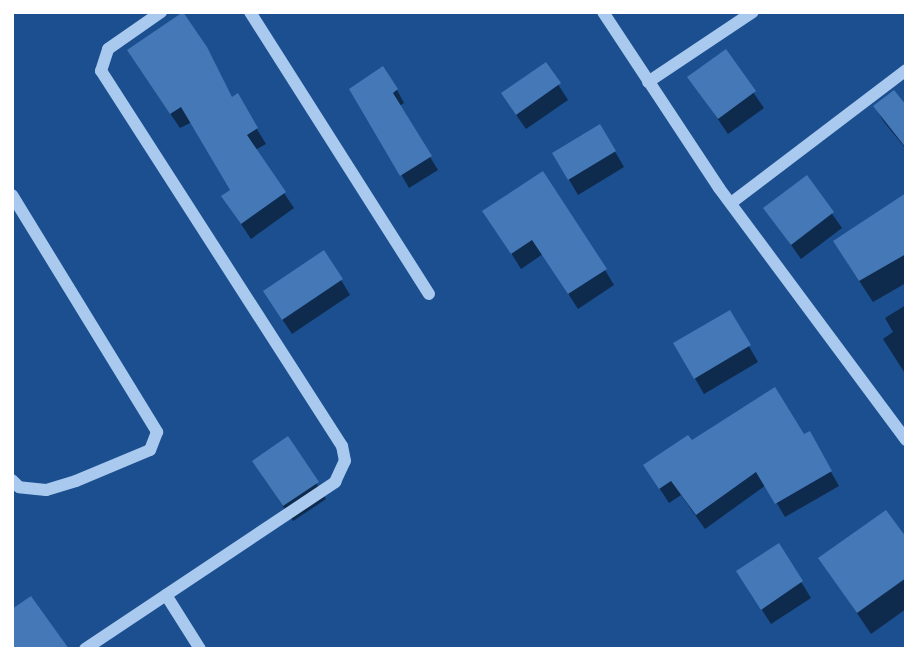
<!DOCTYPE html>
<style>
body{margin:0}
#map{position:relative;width:918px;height:661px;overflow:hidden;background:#1b4f8f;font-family:"Golos Text",sans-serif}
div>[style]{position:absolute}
.shadow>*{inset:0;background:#0007}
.building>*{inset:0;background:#4478b7}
.minor>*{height:12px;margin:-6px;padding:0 6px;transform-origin:6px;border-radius:6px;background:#a9c9ee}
span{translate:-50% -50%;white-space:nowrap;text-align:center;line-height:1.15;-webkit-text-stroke:6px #1b4f8f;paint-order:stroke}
.frame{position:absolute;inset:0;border:14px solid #fff;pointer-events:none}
</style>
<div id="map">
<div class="shadow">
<i style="clip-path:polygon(725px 52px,764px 108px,728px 134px,689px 77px)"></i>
<i style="clip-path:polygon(545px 64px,568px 100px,526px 129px,512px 109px)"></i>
<i style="clip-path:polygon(138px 66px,231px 99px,237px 96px,266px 144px,255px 150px,294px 208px,251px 239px,223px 197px,233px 190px,192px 122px,180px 128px)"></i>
<i style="clip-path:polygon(352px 90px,397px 90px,404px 103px,399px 106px,438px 170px,409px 188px)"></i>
<i style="clip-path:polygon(875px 107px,906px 108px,906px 149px,884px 122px)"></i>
<i style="clip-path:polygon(600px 126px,624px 167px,578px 195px,554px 154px)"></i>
<i style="clip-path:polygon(806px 177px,842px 228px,801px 259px,765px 208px)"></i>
<i style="clip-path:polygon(485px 211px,605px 270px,614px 285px,578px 309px,543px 254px,521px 269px)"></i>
<i style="clip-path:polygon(906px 214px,906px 283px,873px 302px,848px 264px)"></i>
<i style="clip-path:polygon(341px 280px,350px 295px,292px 334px,274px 307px)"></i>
<i style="clip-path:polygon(906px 305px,906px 375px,883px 339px,893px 332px,885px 318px)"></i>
<i style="clip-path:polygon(729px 312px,758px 362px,704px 394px,675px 344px)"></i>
<i style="clip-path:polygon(809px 433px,839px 486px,785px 517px,766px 485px,705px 529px,681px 495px,669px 503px,654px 480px)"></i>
<i style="clip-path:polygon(288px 439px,326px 499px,293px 521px,263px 477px)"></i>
<i style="clip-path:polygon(906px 540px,906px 609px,871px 634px,820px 558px)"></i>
<i style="clip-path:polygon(779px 546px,811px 598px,771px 624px,748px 588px)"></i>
</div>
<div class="building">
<i style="clip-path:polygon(183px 12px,207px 47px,232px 97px,238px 93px,258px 128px,247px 135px,286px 192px,241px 224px,221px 196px,230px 190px,181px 107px,170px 114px,127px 50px)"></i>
<i style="clip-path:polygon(726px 49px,756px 91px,718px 119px,687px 77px)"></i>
<i style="clip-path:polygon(546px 62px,561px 83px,516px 115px,501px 93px)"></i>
<i style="clip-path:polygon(383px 66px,398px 89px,393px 93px,432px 156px,400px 176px,349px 89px)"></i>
<i style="clip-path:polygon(894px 90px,906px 105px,906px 148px,873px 106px)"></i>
<i style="clip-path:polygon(600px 124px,616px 151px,568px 180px,552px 153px)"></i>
<i style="clip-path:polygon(543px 171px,607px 269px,568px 294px,532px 240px,511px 254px,482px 211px)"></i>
<i style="clip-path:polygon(807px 175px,834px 212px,791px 245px,763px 208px)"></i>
<i style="clip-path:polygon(906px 193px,906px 254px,859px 281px,833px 241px)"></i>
<i style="clip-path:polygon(324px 250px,343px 279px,282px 320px,263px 291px)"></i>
<i style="clip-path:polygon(730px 310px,751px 345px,694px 379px,673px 343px)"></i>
<i style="clip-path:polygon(775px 387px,804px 434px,810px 431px,832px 471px,775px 504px,756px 472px,696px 515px,671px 481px,659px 489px,643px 465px,688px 435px,692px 440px)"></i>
<i style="clip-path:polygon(288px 436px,319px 482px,283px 506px,252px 461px)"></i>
<i style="clip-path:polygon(886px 510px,906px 537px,906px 578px,857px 613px,818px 558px)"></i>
<i style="clip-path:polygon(779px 543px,803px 581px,761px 610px,736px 571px)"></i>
<i style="clip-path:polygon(31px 596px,69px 649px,12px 649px,12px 609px)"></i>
</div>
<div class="minor">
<i style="left:250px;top:12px;width:334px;rotate:57.6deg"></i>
<i style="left:603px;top:12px;width:211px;rotate:56.6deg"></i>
<i style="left:719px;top:188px;width:314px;rotate:53.4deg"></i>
<i style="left:648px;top:82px;width:126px;rotate:-33.7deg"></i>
<i style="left:12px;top:195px;width:278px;rotate:58.5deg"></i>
<i style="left:157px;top:432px;width:19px;rotate:111deg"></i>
<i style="left:150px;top:450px;width:80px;rotate:157.3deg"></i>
<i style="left:76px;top:481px;width:31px;rotate:163deg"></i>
<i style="left:46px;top:490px;width:27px;rotate:-174deg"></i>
<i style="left:19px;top:487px;width:10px;rotate:-135deg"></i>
<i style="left:731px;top:203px;width:220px;rotate:-37.2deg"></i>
<i style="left:166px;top:595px;width:64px;rotate:57.8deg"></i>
<i style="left:85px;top:649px;width:301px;rotate:-33.7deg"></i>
<i style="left:335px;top:482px;width:23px;rotate:-65deg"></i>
<i style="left:345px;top:461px;width:15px;rotate:-101deg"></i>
<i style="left:342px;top:446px;width:446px;rotate:-122.7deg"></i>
<i style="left:101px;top:71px;width:23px;rotate:-72deg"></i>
<i style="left:108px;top:49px;width:65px;rotate:-34.9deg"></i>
</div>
<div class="frame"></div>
</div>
